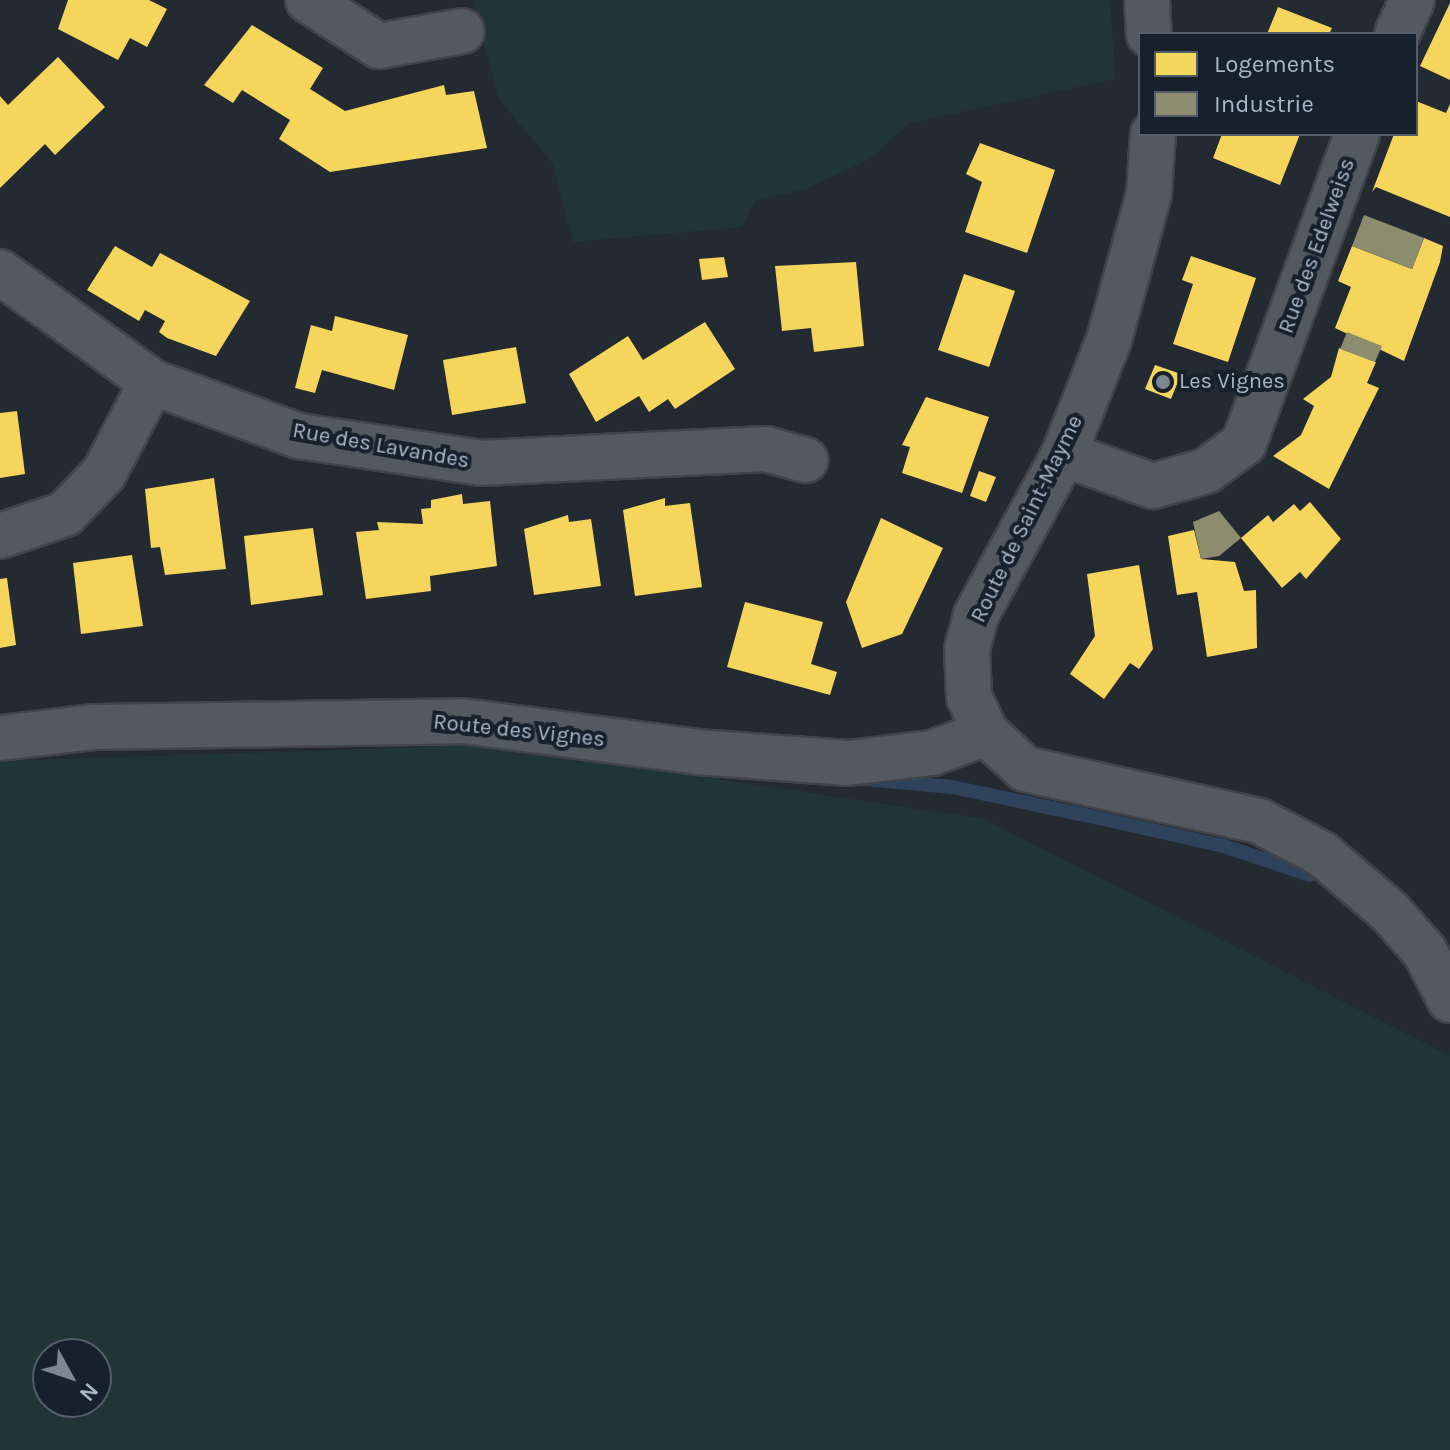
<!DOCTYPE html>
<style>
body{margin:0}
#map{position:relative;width:1450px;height:1450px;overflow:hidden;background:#242a31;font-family:Karla,sans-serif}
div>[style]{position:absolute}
.green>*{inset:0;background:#213537}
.homes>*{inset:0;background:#f6d55c}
.industry>*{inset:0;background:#8c8c6e}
.stream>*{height:14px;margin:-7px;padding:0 7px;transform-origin:7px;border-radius:7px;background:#2e435a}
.roads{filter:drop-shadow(2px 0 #40444a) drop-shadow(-2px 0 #40444a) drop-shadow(0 2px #40444a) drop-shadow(0 -2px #40444a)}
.minor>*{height:44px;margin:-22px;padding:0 22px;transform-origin:22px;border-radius:22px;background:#535960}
.tertiary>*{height:44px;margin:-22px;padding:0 22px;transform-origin:22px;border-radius:22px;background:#535960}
.dots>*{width:22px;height:22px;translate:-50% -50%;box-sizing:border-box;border:4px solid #17212c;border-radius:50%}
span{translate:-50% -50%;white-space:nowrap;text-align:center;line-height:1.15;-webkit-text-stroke:8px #17212c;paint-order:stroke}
.street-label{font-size:22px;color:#abb7c5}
.poi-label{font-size:22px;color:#abb7c5}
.left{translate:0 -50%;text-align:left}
.legend{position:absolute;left:1138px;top:32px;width:280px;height:104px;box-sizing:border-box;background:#17212c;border:2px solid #525d69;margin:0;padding:10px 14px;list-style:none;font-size:24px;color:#abb7c5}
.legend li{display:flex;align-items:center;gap:16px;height:40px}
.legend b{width:40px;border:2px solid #525d69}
.north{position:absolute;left:32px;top:1338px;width:80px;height:80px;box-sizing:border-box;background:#17212c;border:2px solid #525d69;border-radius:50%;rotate:130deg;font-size:22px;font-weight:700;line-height:32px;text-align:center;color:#abb7c5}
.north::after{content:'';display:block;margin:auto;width:28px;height:36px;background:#7c8691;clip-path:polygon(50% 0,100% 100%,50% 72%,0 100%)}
</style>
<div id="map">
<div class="green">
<i style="clip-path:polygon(473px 0,1110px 0,1115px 79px,910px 123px,871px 158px,809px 188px,755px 201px,742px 227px,573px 242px,553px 164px,499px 99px)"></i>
<i style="clip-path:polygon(evenodd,489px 745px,984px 819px,1450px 1056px,1450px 1450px,0 1450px,0 761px,489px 745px,48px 1354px,96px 1354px,96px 1402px,48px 1402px,48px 1354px)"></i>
</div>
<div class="homes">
<i style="clip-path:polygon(68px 0,149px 0,167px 9px,147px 47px,130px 38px,118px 60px,58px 29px)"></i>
<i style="clip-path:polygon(1450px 3px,1450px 80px,1420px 66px)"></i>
<i style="clip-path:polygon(1278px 7px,1332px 28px,1329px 34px,1267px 34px)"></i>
<i style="clip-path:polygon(252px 25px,323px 68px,310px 89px,345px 111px,444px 85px,446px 95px,474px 91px,487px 148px,330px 172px,279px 139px,290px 120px,242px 90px,233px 103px,204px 85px)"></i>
<i style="clip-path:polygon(58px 57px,105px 107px,55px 155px,45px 144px,0 188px,0 96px,8px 105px)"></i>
<i style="clip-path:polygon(1416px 101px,1446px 113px,1450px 104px,1450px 217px,1376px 187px,1372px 192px,1394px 134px,1416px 134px)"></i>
<i style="clip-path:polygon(1222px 134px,1300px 134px,1280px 185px,1213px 158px)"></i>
<i style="clip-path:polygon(980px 143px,1055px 170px,1027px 253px,965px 232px,982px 182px,966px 174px)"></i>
<i style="clip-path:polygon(1424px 238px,1443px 246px,1440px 262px,1404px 361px,1335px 328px,1351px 287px,1338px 281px,1352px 246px,1412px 269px)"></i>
<i style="clip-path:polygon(115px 246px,152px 267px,160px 253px,250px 301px,216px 356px,167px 338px,159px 332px,165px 321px,145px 310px,139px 321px,87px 290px)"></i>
<i style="clip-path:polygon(1191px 256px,1256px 278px,1228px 362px,1173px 344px,1193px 284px,1182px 280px)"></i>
<i style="clip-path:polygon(724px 257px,728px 277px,702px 280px,699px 259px)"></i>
<i style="clip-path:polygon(856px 262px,864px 346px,814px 352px,811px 328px,782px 331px,775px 266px)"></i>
<i style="clip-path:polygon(964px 274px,1015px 291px,989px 367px,938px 350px)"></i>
<i style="clip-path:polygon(335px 316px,408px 335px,394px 390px,322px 370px,315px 393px,295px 388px,311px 325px,332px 331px)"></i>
<i style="clip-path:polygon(705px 322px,735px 369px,675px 409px,668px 399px,649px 412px,639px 396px,596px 422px,569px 374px,628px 336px,643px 360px)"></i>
<i style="clip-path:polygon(516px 347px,526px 403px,452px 415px,443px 360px)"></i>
<i style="clip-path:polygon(1339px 348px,1376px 362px,1367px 383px,1379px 388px,1329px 489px,1273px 456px,1301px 435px,1314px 406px,1303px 399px,1331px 377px)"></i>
<i style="clip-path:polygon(1155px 365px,1181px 374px,1171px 399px,1145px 389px)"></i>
<i style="clip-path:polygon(926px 397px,989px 417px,962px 493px,902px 473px,910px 447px,902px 445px)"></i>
<i style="clip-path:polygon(17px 411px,25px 474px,0 478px,0 413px)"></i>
<i style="clip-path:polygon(979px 471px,996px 477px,986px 502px,970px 496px)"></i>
<i style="clip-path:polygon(214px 478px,226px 569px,165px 575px,160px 547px,151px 548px,145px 489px)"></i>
<i style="clip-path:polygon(462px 494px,463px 504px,490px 501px,497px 566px,430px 576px,431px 591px,366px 599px,356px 532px,379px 530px,377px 522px,423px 524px,421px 509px,431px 508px,431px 500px)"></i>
<i style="clip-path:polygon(665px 498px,665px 506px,690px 503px,702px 587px,635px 596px,623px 510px)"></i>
<i style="clip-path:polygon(1310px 502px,1341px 539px,1306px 579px,1300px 572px,1282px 588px,1241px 538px,1268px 515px,1273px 522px,1294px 504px,1300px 511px)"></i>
<i style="clip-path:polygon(568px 515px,569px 522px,591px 519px,601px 586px,534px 595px,524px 529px)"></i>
<i style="clip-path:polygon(881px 518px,943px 548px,902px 634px,862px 648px,846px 602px)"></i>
<i style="clip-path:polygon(313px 528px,323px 595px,251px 605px,244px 536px)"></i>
<i style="clip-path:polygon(1194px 530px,1201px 559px,1235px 562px,1244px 591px,1256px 590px,1257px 648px,1207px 657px,1197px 592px,1177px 595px,1168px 536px)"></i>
<i style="clip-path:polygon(132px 555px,143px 626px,81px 634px,73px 563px)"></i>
<i style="clip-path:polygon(1139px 565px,1153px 649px,1139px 669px,1130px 663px,1104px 699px,1070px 674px,1095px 636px,1087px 574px)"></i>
<i style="clip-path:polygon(7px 578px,16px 645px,0 648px,0 579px)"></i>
<i style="clip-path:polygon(745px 602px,823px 622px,811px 664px,837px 672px,830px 695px,727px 667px)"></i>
</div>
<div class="industry">
<i style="clip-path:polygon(1364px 215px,1424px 238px,1412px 269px,1352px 246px)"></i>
<i style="clip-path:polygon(1347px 332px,1382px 346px,1375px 362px,1340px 349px)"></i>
<i style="clip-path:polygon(1219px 511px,1241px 538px,1219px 556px,1201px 559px,1193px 522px)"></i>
</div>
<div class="stream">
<i style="left:866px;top:779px;width:86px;rotate:5.3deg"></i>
<i style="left:952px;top:787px;width:136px;rotate:11.9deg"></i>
<i style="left:1085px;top:815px;width:142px;rotate:12.6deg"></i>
<i style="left:1224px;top:846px;width:91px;rotate:18.6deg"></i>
</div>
<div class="roads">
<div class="minor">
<i style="left:308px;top:0;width:85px;rotate:32.9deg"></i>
<i style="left:379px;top:46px;width:84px;rotate:-10.2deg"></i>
<i style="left:1147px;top:0;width:34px;rotate:87deg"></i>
<i style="left:1397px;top:34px;width:37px;rotate:-66deg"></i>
<i style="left:0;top:272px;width:188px;rotate:35.9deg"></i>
<i style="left:152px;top:382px;width:157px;rotate:20.2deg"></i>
<i style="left:299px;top:436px;width:184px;rotate:8.4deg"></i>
<i style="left:481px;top:463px;width:285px;rotate:-2.8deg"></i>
<i style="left:766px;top:449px;width:41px;rotate:15.8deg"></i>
<i style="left:1064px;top:454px;width:95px;rotate:19.8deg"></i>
<i style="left:1153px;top:486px;width:55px;rotate:-15.8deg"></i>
<i style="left:1206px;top:471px;width:47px;rotate:-36.4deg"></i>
<i style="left:1244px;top:443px;width:329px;rotate:-69.9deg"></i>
<i style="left:0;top:536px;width:69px;rotate:-18.7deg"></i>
<i style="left:65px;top:514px;width:57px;rotate:-46.4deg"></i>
<i style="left:104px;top:473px;width:103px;rotate:-62.2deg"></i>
<i style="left:0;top:738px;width:96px;rotate:-6.6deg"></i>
<i style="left:95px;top:727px;width:368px;rotate:-0.9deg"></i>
<i style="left:463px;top:721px;width:236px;rotate:7.5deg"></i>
<i style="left:697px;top:752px;width:151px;rotate:4.2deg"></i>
<i style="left:848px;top:763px;width:85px;rotate:-6.8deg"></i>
<i style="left:932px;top:753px;width:58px;rotate:-20.3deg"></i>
<i style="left:986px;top:733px;width:40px;rotate:-115deg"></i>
<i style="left:969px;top:697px;width:48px;rotate:-92.4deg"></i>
<i style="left:967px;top:649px;width:35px;rotate:-75deg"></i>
<i style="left:976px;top:615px;width:183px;rotate:-61.3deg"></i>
<i style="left:1064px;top:454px;width:123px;rotate:-68.5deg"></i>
<i style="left:1109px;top:340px;width:151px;rotate:-74.7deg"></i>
<i style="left:1149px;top:194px;width:60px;rotate:-86.2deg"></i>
</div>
<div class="tertiary">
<i style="left:986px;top:733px;width:53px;rotate:42.7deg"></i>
<i style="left:1025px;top:769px;width:240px;rotate:12.5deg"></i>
<i style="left:1259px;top:821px;width:71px;rotate:27.6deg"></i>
<i style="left:1322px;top:854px;width:89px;rotate:40.5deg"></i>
<i style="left:1390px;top:912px;width:53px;rotate:48.8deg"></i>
<i style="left:1425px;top:952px;width:54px;rotate:62.5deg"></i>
</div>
</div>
<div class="dots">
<i style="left:1163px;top:382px;background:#7c8691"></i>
</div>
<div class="street-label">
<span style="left:1317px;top:246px;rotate:-70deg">Rue des Edelweiss</span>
<span style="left:381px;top:446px;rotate:10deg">Rue des Lavandes</span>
<span style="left:1027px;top:519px;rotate:-64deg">Route de Saint-Mayme</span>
<span style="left:519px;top:731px;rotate:6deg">Route des Vignes</span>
</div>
<div class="poi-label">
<span class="left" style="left:1179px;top:382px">Les Vignes</span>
</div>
<ul class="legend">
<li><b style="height:22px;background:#f6d55c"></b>Logements</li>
<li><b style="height:22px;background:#8c8c6e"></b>Industrie</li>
</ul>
<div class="north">N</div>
</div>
